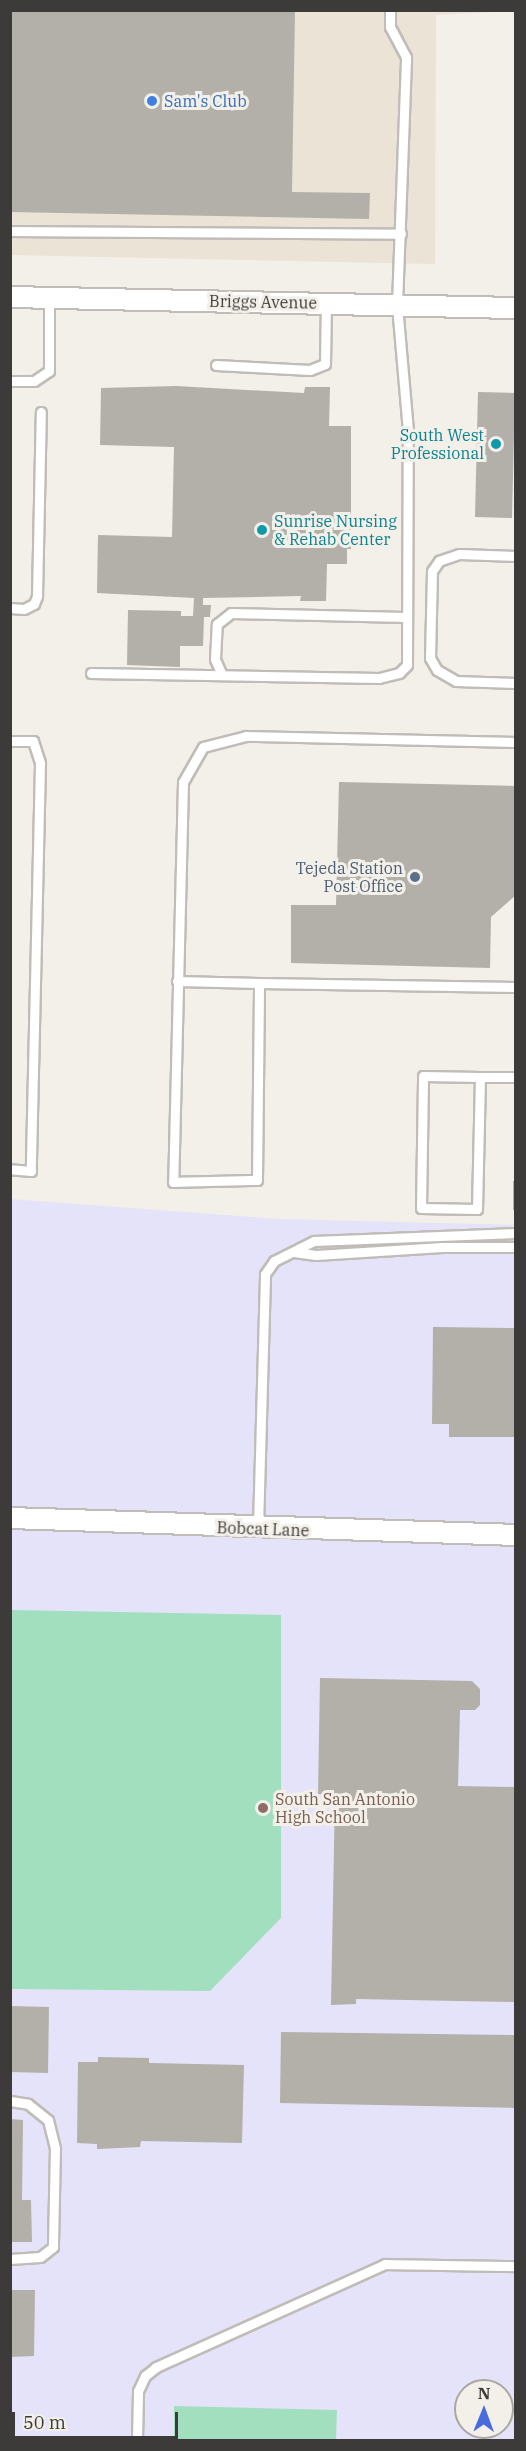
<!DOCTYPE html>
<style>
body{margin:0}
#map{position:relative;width:526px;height:2451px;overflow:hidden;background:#f3efe9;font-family:"IBM Plex Serif",serif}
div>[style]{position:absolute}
.built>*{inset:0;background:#eae3d6}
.education>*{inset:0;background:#e5e3f9}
.green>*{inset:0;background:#a1dfbf}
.building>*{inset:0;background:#b3afa9}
.roads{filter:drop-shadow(2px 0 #c0bcb7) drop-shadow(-2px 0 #c0bcb7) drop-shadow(0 2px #c0bcb7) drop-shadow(0 -2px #c0bcb7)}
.lane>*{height:9px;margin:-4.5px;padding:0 4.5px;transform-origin:4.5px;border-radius:4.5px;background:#fff}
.street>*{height:20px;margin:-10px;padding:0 10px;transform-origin:10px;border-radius:10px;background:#fff}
.dots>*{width:16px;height:16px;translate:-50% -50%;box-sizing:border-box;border:3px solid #f3efe9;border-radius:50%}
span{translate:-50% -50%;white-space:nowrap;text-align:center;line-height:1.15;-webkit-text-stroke:6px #f3efe9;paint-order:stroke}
.shop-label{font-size:16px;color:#366cbe}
.left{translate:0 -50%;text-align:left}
.street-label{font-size:16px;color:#3d3b39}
.culture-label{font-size:16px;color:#0d838f}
.right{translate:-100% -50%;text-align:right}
.service-label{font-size:16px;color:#4e5e75}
.education-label{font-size:16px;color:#785e54}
.frame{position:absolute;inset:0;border:12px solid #3d3b39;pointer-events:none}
.north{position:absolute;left:454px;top:2379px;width:60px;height:60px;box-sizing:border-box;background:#f3efe9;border:2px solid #aaa7a3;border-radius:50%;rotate:1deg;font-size:16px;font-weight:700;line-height:24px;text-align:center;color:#3d3b39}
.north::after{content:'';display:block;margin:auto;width:21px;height:27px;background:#486cdf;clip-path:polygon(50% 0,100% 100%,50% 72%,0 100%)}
.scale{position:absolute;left:12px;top:2412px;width:166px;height:27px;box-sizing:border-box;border:3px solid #3d3b39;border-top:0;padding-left:8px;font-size:18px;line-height:21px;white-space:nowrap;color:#3d3b39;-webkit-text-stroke:4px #f3efe9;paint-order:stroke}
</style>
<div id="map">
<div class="built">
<i style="clip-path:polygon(11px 11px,515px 11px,436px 15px,435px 264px,11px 255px)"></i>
</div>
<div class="education">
<i style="clip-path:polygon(evenodd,10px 1199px,279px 1219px,515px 1225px,515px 2440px,11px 2440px,10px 1199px,466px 2391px,502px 2391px,502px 2427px,466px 2427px,466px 2391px)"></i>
</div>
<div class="green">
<i style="clip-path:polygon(11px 1610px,281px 1615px,281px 1918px,210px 1991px,11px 1989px)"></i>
<i style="clip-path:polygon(174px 2406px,337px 2410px,336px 2440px,174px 2440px)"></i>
</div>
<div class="building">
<i style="clip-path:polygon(10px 10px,295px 10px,292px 192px,370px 193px,369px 219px,10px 212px)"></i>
<i style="clip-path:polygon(176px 386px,304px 393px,305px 387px,330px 387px,329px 426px,351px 426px,351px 549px,347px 549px,347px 564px,327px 564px,326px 601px,300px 601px,301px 596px,203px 598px,203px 605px,211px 605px,210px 617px,204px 617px,203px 646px,180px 646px,180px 667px,127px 665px,128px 610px,181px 611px,181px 616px,193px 616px,194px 598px,97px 593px,98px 535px,172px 537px,174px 447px,100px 445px,101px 388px)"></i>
<i style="clip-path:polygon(478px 392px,515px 393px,512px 518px,475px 517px)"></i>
<i style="clip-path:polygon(339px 782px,516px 786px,516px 895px,491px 917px,490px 968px,291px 963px,291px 905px,336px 905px)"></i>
<i style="clip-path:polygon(513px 1181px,516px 1181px,516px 1210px,513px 1210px)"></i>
<i style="clip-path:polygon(433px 1327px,516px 1328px,516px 1437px,449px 1437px,449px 1424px,432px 1424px)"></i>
<i style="clip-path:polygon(320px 1678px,472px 1681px,480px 1689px,480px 1705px,475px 1710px,460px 1710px,458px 1786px,516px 1787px,516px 2002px,356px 1999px,356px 2004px,331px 2005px,335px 1794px,318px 1794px)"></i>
<i style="clip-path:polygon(10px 2006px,49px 2007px,48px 2073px,10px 2072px)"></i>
<i style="clip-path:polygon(281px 2032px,516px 2035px,516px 2108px,280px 2103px)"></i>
<i style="clip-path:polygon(98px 2057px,149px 2058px,149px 2063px,244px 2065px,242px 2143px,141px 2141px,140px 2147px,97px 2149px,97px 2144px,77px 2143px,78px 2062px,98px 2062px)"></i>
<i style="clip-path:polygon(10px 2119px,23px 2120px,22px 2200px,31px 2200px,32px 2242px,10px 2242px)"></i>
<i style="clip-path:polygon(10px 2290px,35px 2290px,34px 2356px,10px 2357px)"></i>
</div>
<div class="roads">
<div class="lane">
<i style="left:10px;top:231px;width:391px;rotate:0.4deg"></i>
<i style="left:216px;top:365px;width:94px;rotate:3deg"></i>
<i style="left:310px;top:370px;width:16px;rotate:-22deg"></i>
<i style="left:325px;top:364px;width:61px;rotate:-89.1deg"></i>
<i style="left:10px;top:381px;width:24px"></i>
<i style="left:34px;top:381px;width:18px;rotate:-34deg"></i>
<i style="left:49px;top:371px;width:73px;rotate:-90deg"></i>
<i style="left:516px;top:556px;width:57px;rotate:-178deg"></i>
<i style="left:459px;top:554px;width:21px;rotate:161deg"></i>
<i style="left:439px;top:561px;width:12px;rotate:125deg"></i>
<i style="left:432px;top:571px;width:87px;rotate:91.3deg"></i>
<i style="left:430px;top:658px;width:14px;rotate:60deg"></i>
<i style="left:437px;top:670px;width:22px;rotate:30deg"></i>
<i style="left:456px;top:681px;width:60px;rotate:1.9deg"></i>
<i style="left:10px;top:608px;width:14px;rotate:4deg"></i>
<i style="left:24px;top:609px;width:11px;rotate:-27deg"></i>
<i style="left:34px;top:604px;width:9px;rotate:-69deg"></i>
<i style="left:37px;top:596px;width:184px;rotate:-88.8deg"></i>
<i style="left:91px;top:673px;width:288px;rotate:1deg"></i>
<i style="left:379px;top:678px;width:21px;rotate:-14deg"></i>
<i style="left:399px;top:673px;width:11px;rotate:-45deg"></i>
<i style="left:407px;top:665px;width:234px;rotate:-89.8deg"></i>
<i style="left:408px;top:431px;width:126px;rotate:-95deg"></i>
<i style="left:397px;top:305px;width:248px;rotate:-87.9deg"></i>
<i style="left:406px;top:57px;width:34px;rotate:-118deg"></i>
<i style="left:390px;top:27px;width:17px;rotate:-90deg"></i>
<i style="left:222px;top:675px;width:17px;rotate:-114deg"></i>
<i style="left:215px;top:659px;width:35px;rotate:-87deg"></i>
<i style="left:217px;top:624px;width:18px;rotate:-38deg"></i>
<i style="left:231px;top:613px;width:175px;rotate:1.3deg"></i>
<i style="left:10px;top:741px;width:23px"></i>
<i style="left:33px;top:741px;width:23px;rotate:72deg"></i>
<i style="left:40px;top:763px;width:408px;rotate:91.3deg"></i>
<i style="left:31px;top:1171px;width:21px;rotate:-175deg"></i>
<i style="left:516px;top:742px;width:270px;rotate:-178.7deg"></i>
<i style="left:246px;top:736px;width:44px;rotate:165.7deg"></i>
<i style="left:203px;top:747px;width:40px;rotate:119.7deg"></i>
<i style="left:183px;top:782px;width:400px;rotate:91.4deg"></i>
<i style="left:173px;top:1182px;width:84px;rotate:-1.4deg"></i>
<i style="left:257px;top:1180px;width:197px;rotate:-89.4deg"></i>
<i style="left:259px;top:983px;width:257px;rotate:0.9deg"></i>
<i style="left:177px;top:981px;width:82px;rotate:1.4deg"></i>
<i style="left:480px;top:1077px;width:132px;rotate:91.3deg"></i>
<i style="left:477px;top:1209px;width:56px;rotate:-179deg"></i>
<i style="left:421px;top:1208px;width:132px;rotate:-89.1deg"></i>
<i style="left:423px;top:1076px;width:57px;rotate:1deg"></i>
<i style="left:480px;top:1077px;width:36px"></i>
<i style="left:294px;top:1252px;width:22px;rotate:8deg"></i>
<i style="left:316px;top:1255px;width:126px;rotate:-3.6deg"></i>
<i style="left:442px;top:1247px;width:74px"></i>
<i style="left:258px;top:1527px;width:253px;rotate:-88.4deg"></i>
<i style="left:265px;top:1274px;width:16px;rotate:-55deg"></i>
<i style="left:274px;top:1261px;width:45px;rotate:-26.6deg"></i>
<i style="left:314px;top:1241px;width:202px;rotate:-2.3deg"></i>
<i style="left:10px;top:2101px;width:18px;rotate:9deg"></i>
<i style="left:28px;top:2104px;width:26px;rotate:39deg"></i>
<i style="left:48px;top:2120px;width:29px;rotate:76deg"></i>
<i style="left:55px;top:2148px;width:99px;rotate:91.2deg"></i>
<i style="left:53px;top:2247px;width:16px;rotate:142deg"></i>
<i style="left:40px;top:2257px;width:30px;rotate:176deg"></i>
<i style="left:137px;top:2440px;width:49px;rotate:-88.8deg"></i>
<i style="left:138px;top:2391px;width:17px;rotate:-65deg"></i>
<i style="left:145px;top:2376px;width:14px;rotate:-39deg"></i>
<i style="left:156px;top:2367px;width:251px;rotate:-24.2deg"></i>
<i style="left:385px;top:2264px;width:131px;rotate:0.9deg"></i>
</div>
<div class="street">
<i style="left:10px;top:297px;width:506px;rotate:1.25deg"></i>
<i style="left:10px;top:1518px;width:506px;rotate:1.92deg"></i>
</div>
</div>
<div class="dots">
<i style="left:152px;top:101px;background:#3f7fe0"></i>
<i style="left:496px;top:444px;background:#0f9aa8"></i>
<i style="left:262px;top:530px;background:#0f9aa8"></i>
<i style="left:415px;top:877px;background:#5c6f8a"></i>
<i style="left:263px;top:1808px;background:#8d6e63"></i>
</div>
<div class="shop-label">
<span class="left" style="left:164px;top:101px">Sam's Club</span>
</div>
<div class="street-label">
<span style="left:263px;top:302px;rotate:1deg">Briggs Avenue</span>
<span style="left:263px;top:1529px;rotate:2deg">Bobcat Lane</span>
</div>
<div class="culture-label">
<span class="right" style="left:484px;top:444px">South West<br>Professional</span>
<span class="left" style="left:274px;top:530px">Sunrise Nursing<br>&amp; Rehab Center</span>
</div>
<div class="service-label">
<span class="right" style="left:403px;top:877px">Tejeda Station<br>Post Office</span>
</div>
<div class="education-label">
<span class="left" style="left:275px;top:1808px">South San Antonio<br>High School</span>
</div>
<div class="frame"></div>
<div class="north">N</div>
<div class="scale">50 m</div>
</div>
